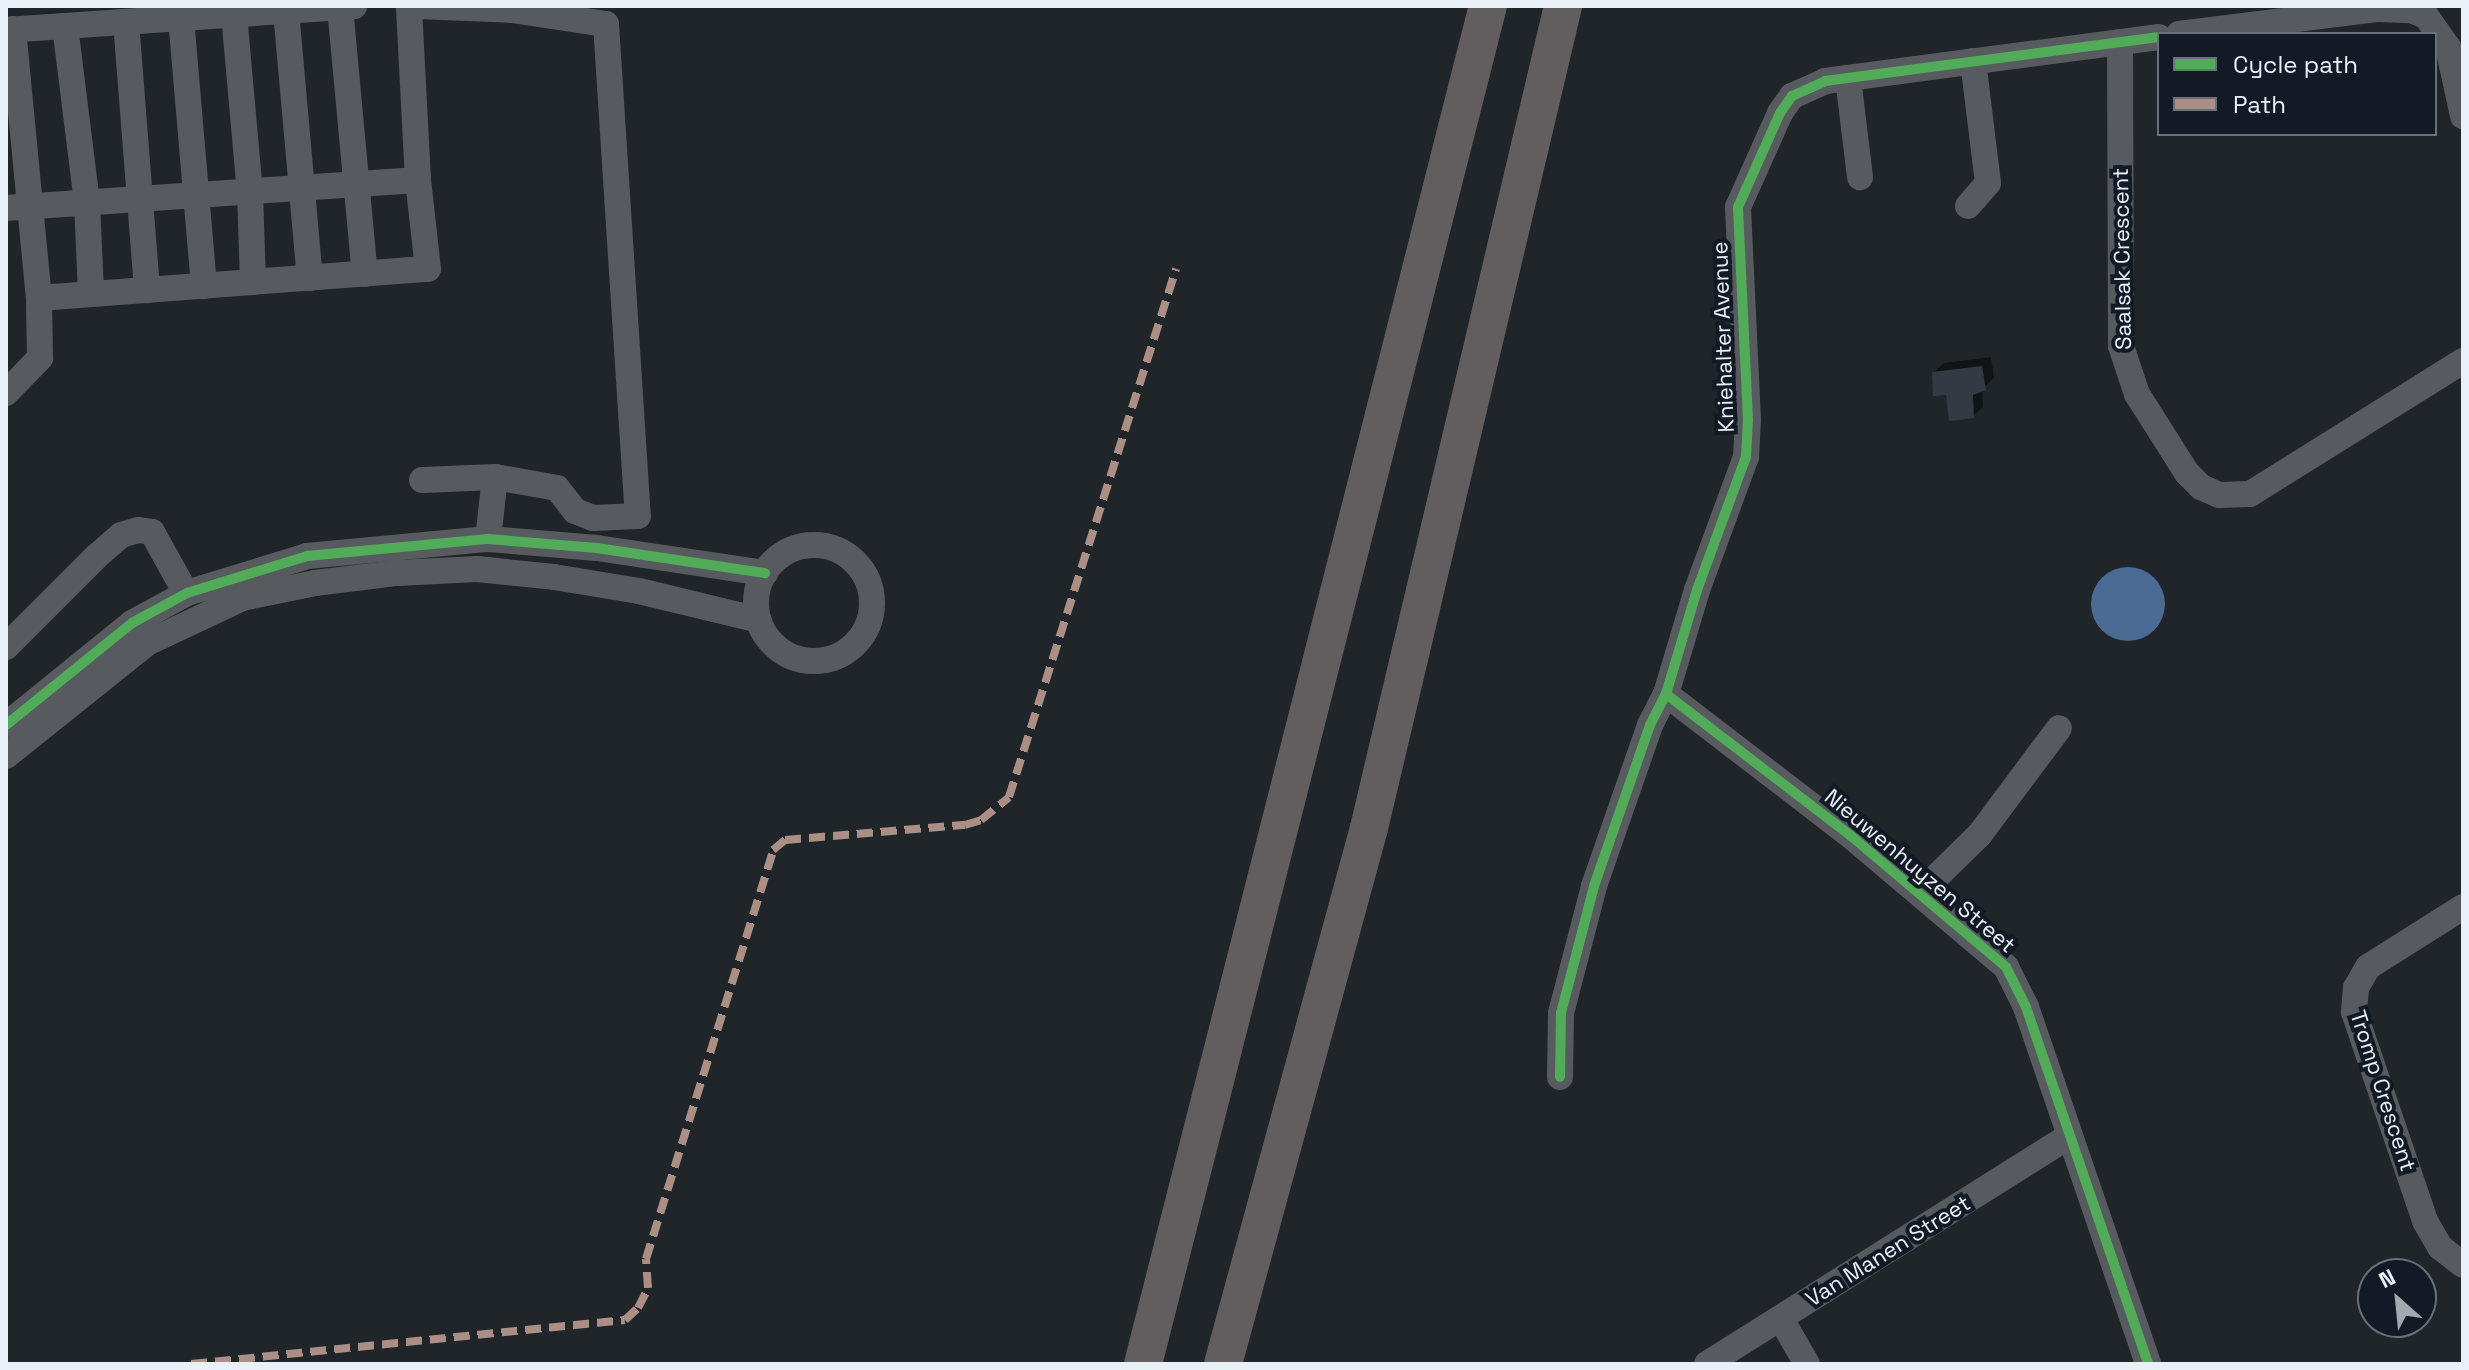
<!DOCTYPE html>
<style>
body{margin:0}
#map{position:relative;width:2469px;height:1370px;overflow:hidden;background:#20252a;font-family:"Space Grotesk",sans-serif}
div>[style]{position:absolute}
.water>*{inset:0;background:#4b6a94}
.round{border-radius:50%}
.shadow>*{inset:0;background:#0007}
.building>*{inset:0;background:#323b44}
.minor>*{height:26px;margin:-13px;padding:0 13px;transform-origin:13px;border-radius:13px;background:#575b60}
.minor>.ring{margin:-13px;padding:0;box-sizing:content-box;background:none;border:26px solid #575b60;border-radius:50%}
.highway>*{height:38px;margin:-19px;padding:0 19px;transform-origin:19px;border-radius:19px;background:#625e60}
.quiet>*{height:8px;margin-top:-4px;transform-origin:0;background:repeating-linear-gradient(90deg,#ac8f84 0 16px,transparent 0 24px)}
.cycleway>*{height:10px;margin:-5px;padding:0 5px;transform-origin:5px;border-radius:5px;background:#51ab58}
span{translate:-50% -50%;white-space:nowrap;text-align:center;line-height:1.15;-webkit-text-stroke:8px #121a25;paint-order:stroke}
.street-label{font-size:22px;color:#eaf0f8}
.frame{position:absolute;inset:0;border:8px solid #eaf0f8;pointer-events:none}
.legend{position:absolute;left:2157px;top:32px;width:280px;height:104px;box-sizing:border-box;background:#121a25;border:2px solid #687079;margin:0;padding:10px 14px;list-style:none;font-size:24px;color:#eaf0f8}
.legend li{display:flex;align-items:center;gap:16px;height:40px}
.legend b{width:40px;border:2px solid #687079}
.north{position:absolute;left:2357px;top:1258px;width:80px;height:80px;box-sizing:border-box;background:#121a25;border:2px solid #687079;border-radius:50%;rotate:333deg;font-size:22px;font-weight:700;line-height:32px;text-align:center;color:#eaf0f8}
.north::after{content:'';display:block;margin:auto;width:28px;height:36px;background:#a3a9b0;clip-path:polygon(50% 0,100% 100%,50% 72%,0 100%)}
</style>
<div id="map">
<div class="water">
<i class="round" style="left:2091px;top:567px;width:74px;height:74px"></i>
</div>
<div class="shadow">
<i style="clip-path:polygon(1991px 357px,1994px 378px,1982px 389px,1983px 407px,1973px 416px,1948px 393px,1934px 372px,1944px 363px)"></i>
</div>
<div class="building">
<i style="clip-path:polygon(1982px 366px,1986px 390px,1973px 395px,1974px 418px,1949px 421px,1946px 395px,1933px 396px,1932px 372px)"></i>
</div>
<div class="minor">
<i style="left:418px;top:6px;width:94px;rotate:2.4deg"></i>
<i style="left:512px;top:10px;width:95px;rotate:8.5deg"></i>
<i style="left:606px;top:24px;width:493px;rotate:86.3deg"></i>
<i style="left:638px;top:516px;width:45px;rotate:177.5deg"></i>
<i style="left:593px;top:518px;width:19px;rotate:-159deg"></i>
<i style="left:575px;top:511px;width:29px;rotate:-128deg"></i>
<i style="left:557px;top:488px;width:63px;rotate:-169.9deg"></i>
<i style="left:340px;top:7px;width:268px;rotate:84.7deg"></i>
<i style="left:286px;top:11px;width:268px;rotate:84.9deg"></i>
<i style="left:234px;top:14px;width:179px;rotate:84.9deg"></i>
<i style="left:250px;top:192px;width:90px;rotate:88.1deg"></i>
<i style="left:181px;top:18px;width:269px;rotate:85.1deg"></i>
<i style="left:126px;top:22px;width:269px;rotate:85.5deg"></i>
<i style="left:65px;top:26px;width:177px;rotate:82.9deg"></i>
<i style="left:87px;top:202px;width:92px;rotate:87.5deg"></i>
<i style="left:13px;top:29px;width:270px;rotate:84.5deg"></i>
<i style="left:6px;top:30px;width:349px;rotate:-3.9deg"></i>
<i style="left:2179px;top:34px;width:201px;rotate:-7.2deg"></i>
<i style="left:2378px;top:9px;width:33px;rotate:2deg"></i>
<i style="left:2411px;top:10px;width:16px;rotate:22deg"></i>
<i style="left:2426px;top:16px;width:38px;rotate:55deg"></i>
<i style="left:2448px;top:47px;width:71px;rotate:77.7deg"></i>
<i style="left:2120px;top:42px;width:304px;rotate:89.8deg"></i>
<i style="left:2121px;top:346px;width:51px;rotate:71.6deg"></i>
<i style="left:2137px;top:394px;width:93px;rotate:57.7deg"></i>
<i style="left:2187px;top:473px;width:20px;rotate:45deg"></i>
<i style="left:2201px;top:487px;width:20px;rotate:24deg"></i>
<i style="left:2219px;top:495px;width:31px;rotate:-2deg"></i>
<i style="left:2250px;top:494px;width:251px;rotate:-32deg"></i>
<i style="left:1848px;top:78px;width:100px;rotate:83.1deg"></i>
<i style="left:1968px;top:206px;width:30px;rotate:-49deg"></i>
<i style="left:1988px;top:183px;width:123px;rotate:-97deg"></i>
<i style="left:6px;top:208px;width:413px;rotate:-3.9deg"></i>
<i style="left:6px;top:393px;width:49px;rotate:-45.8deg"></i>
<i style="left:40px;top:358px;width:60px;rotate:-91deg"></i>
<i style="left:39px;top:298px;width:390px;rotate:-4.3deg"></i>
<i style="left:428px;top:269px;width:90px;rotate:-96.4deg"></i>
<i style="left:418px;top:180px;width:174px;rotate:-93deg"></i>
<i style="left:422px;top:480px;width:73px;rotate:-2.4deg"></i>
<i style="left:495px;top:477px;width:62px;rotate:96.4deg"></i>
<i class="ring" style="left:756px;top:545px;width:90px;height:90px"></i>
<i style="left:6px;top:647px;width:129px;rotate:-45deg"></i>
<i style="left:97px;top:556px;width:32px;rotate:-41deg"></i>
<i style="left:121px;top:535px;width:18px;rotate:-16deg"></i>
<i style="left:138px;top:530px;width:14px;rotate:8deg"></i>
<i style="left:152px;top:532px;width:70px;rotate:60.9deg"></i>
<i style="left:1666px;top:694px;width:233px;rotate:37.5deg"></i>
<i style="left:1851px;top:836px;width:203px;rotate:40.2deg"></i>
<i style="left:2006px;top:967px;width:45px;rotate:63.4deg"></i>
<i style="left:2026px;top:1007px;width:377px;rotate:71.1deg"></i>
<i style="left:6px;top:725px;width:162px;rotate:-39deg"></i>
<i style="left:132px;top:623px;width:63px;rotate:-28.6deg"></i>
<i style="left:187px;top:593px;width:126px;rotate:-17.1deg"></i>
<i style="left:307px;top:556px;width:182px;rotate:-5.4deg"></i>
<i style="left:488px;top:539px;width:109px;rotate:4.7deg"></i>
<i style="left:597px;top:548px;width:170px;rotate:8.5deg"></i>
<i style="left:6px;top:756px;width:181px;rotate:-38.7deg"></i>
<i style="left:147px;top:643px;width:105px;rotate:-25.3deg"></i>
<i style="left:242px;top:598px;width:75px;rotate:-11.6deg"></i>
<i style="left:315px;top:583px;width:83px;rotate:-7deg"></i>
<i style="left:397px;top:573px;width:80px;rotate:-2.9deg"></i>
<i style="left:477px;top:569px;width:77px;rotate:5.9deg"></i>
<i style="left:554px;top:577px;width:86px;rotate:9.4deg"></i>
<i style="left:639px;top:591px;width:123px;rotate:13.6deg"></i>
<i style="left:1920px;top:893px;width:84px;rotate:-44.5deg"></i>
<i style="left:1980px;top:834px;width:132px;rotate:-53.3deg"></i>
<i style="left:2463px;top:907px;width:112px;rotate:147.7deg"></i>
<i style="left:2368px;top:967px;width:24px;rotate:120deg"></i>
<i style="left:2356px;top:988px;width:24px;rotate:95deg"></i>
<i style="left:2354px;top:1012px;width:221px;rotate:71.2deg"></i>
<i style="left:2425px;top:1221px;width:30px;rotate:60deg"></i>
<i style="left:2440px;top:1247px;width:29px;rotate:38deg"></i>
<i style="left:1560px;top:1077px;width:64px;rotate:-89.1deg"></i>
<i style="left:1561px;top:1013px;width:131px;rotate:-75.4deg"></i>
<i style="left:1594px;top:886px;width:170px;rotate:-70.8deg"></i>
<i style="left:1650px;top:725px;width:35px;rotate:-63deg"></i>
<i style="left:1666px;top:694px;width:109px;rotate:-73.4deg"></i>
<i style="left:1697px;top:590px;width:142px;rotate:-69.8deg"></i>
<i style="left:1746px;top:457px;width:37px;rotate:-87deg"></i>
<i style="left:1748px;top:420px;width:213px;rotate:-92.7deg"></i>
<i style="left:1738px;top:207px;width:103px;rotate:-65.9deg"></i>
<i style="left:1780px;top:113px;width:21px;rotate:-55deg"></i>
<i style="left:1792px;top:96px;width:36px;rotate:-24deg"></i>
<i style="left:1825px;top:81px;width:337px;rotate:-7.5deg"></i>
<i style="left:1781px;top:1319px;width:52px;rotate:60deg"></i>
<i style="left:1707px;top:1364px;width:428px;rotate:-32.2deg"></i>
</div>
<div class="highway">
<i style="left:1143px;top:1364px;width:1401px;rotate:-75.75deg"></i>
<i style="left:1223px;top:1364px;width:556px;rotate:-74.76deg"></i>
<i style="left:1369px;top:828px;width:845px;rotate:-76.72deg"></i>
</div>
<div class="quiet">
<i style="left:191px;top:1364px;width:436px;rotate:-5.8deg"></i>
<i style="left:625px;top:1320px;width:18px;rotate:-43deg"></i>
<i style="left:638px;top:1308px;width:22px;rotate:-63deg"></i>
<i style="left:648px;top:1288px;width:29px;rotate:-94deg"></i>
<i style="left:646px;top:1259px;width:428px;rotate:-72.7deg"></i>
<i style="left:773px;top:850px;width:16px;rotate:-40deg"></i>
<i style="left:785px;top:840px;width:181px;rotate:-4.8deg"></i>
<i style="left:965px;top:825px;width:17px;rotate:-17deg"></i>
<i style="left:981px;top:820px;width:36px;rotate:-39deg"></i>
<i style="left:1009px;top:797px;width:554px;rotate:-72.45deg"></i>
</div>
<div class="cycleway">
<i style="left:1666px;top:694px;width:233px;rotate:37.5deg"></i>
<i style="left:1851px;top:836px;width:203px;rotate:40.2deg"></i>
<i style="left:2006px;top:967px;width:45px;rotate:63.4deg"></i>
<i style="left:2026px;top:1007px;width:377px;rotate:71.1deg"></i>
<i style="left:6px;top:725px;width:162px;rotate:-39deg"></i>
<i style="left:132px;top:623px;width:63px;rotate:-28.6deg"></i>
<i style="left:187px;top:593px;width:126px;rotate:-17.1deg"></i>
<i style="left:307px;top:556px;width:182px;rotate:-5.4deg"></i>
<i style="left:488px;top:539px;width:109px;rotate:4.7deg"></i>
<i style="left:597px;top:548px;width:170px;rotate:8.5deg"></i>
<i style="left:1560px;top:1077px;width:64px;rotate:-89.1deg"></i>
<i style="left:1561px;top:1013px;width:131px;rotate:-75.4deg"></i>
<i style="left:1594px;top:886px;width:170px;rotate:-70.8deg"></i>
<i style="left:1650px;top:725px;width:35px;rotate:-63deg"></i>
<i style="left:1666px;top:694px;width:109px;rotate:-73.4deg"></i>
<i style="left:1697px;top:590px;width:142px;rotate:-69.8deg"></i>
<i style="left:1746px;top:457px;width:37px;rotate:-87deg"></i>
<i style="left:1748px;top:420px;width:213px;rotate:-92.7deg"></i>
<i style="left:1738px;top:207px;width:103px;rotate:-65.9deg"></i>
<i style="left:1780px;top:113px;width:21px;rotate:-55deg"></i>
<i style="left:1792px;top:96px;width:36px;rotate:-24deg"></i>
<i style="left:1825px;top:81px;width:337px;rotate:-7.5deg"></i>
</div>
<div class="street-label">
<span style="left:2122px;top:259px;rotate:-91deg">Saalsak Crescent</span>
<span style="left:1723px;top:337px;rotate:-92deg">Kniehalter Avenue</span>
<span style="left:1920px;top:871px;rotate:40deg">Nieuwenhuyzen Street</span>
<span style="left:2383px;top:1091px;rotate:72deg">Tromp Crescent</span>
<span style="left:1888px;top:1251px;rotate:-32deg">Van Manen Street</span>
</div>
<div class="frame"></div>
<ul class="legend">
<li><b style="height:10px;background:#51ab58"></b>Cycle path</li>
<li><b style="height:10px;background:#ac8f84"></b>Path</li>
</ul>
<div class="north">N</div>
</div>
